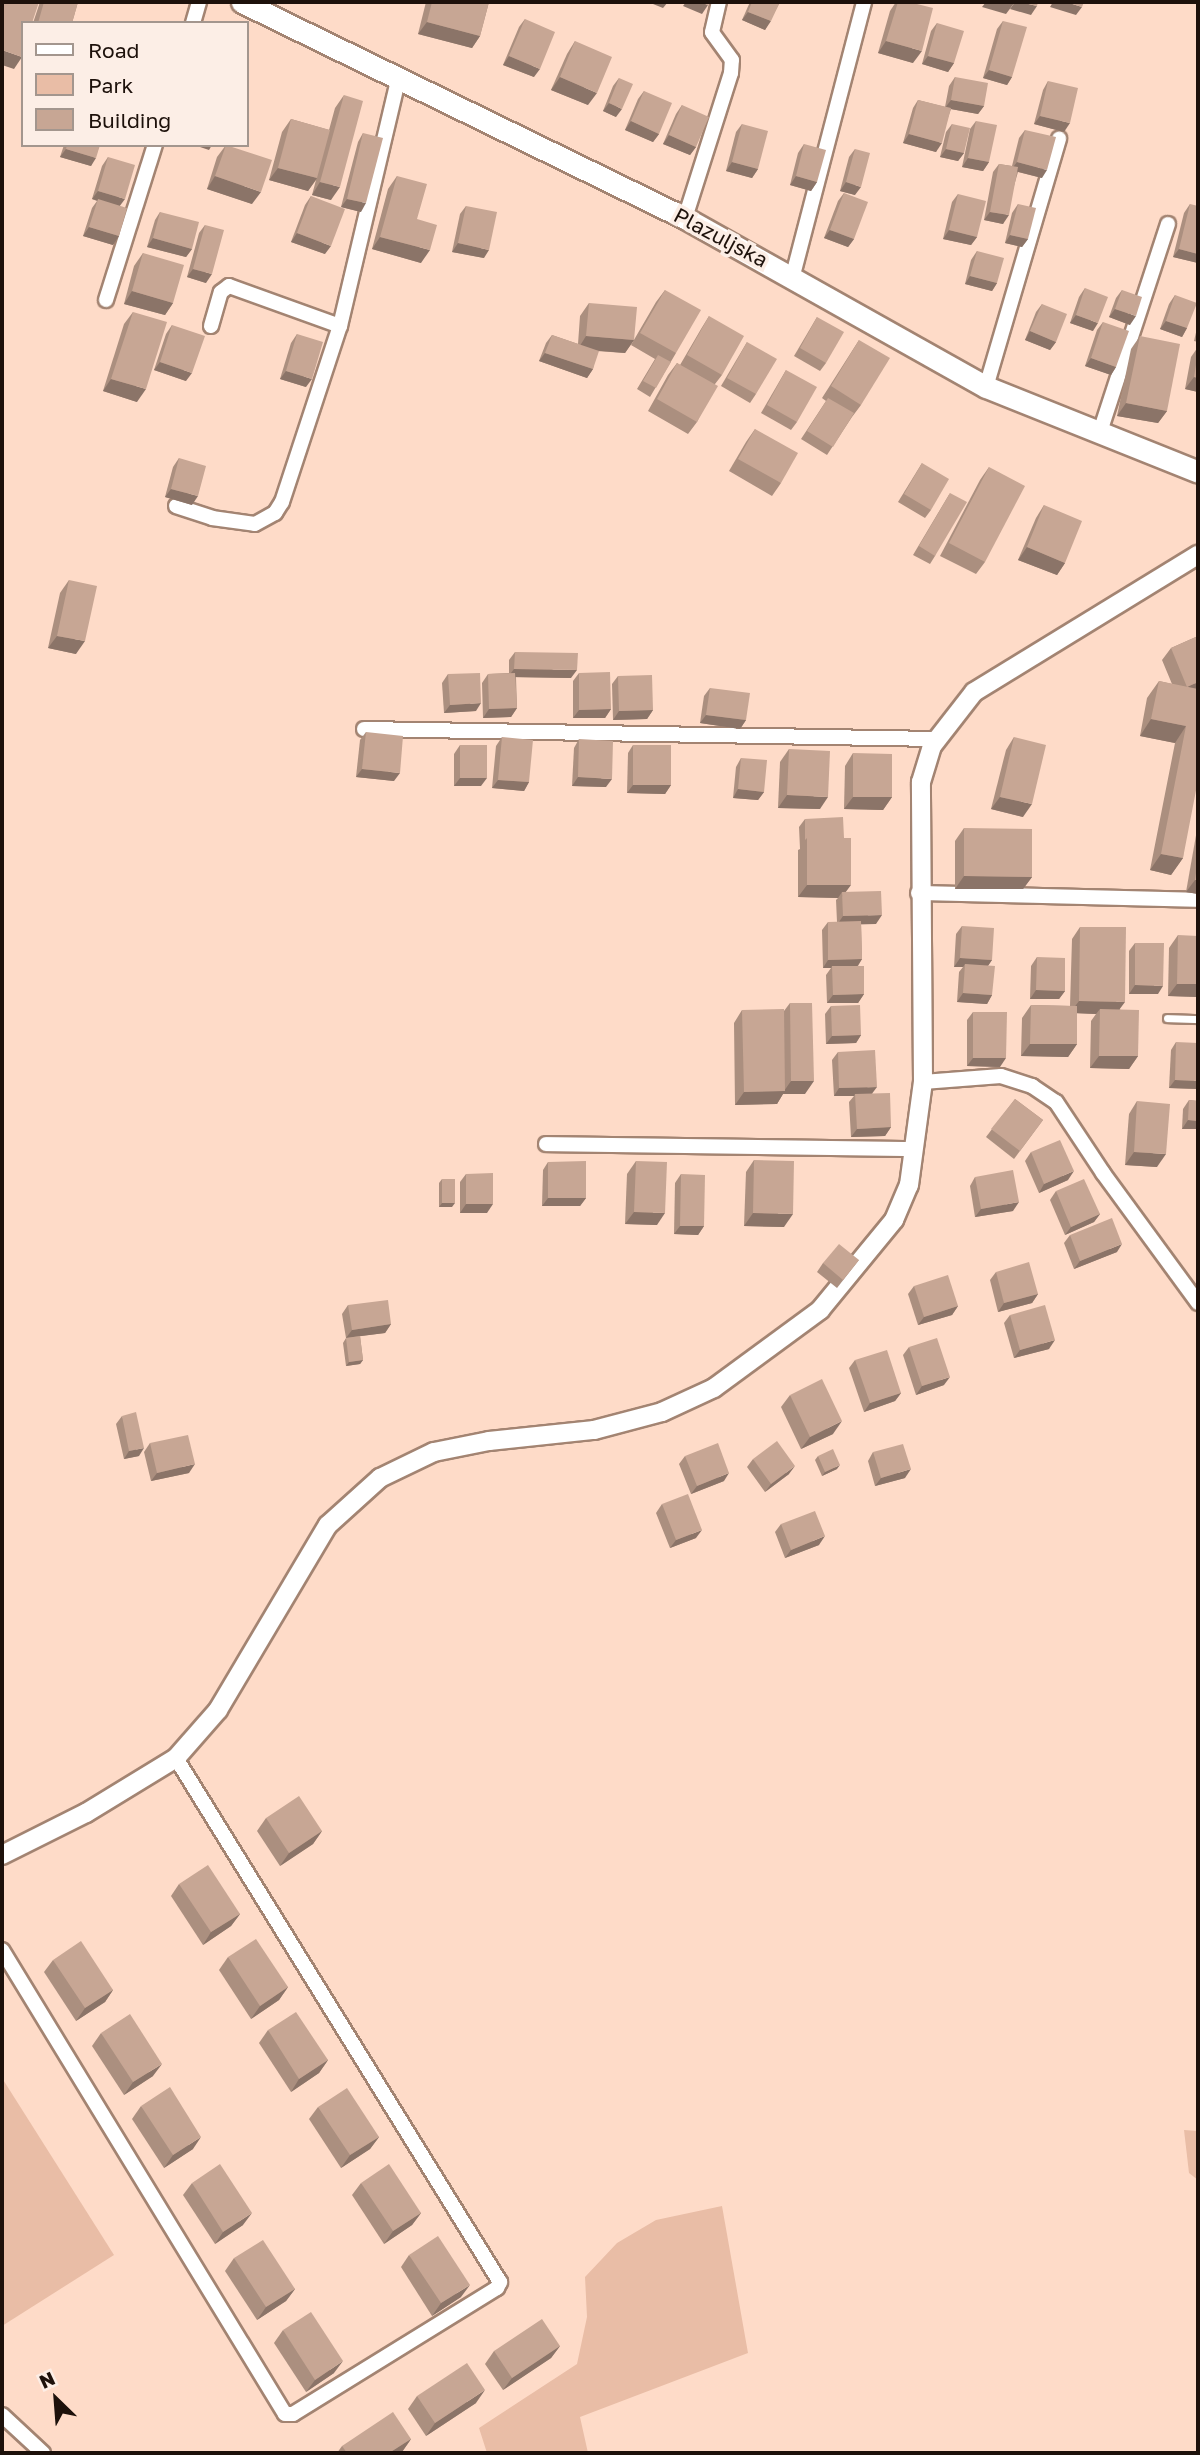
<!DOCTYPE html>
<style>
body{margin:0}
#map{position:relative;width:1200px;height:2455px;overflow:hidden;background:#fedbc8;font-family:"Golos Text",sans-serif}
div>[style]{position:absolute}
.green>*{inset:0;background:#e9bda6}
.roads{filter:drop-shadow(2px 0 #a38472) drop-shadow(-2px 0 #a38472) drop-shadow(0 2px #a38472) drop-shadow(0 -2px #a38472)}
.service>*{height:7px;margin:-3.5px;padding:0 3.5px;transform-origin:3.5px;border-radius:3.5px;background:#fff}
.minor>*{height:14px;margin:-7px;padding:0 7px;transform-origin:7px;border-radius:7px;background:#fff}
.tertiary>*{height:18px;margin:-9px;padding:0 9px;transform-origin:9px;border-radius:9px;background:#fff}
.secondary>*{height:21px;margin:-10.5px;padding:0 10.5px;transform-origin:10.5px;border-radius:10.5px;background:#fff}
.wall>*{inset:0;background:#ab8f7f}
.shaded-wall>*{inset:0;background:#8b7468}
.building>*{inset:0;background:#c7a694}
span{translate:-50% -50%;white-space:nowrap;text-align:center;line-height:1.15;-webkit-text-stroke:7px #fceee6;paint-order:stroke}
.street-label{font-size:21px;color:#1d110b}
.frame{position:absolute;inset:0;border:4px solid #1d110b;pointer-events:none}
.legend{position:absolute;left:21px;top:21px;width:228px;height:126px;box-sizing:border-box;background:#fceee6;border:2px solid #a3968e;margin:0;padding:9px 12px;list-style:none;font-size:21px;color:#1d110b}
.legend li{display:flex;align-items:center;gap:14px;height:35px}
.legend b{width:35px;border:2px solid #a3968e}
.north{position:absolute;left:21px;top:2364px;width:70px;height:70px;-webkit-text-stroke:5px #fceee6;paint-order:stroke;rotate:335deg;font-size:19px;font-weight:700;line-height:28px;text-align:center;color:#1d110b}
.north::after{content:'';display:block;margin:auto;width:24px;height:32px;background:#1d110b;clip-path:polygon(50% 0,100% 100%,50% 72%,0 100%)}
</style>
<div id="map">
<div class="green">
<i style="clip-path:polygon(2px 2078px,114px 2255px,2px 2326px)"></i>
<i style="clip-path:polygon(1184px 2130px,1198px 2131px,1198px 2180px,1189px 2173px)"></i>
<i style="clip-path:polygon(722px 2206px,748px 2353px,580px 2417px,588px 2453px,487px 2453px,479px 2428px,577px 2364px,587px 2317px,585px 2277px,617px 2243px,656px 2220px)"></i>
</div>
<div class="roads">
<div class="service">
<i style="left:1167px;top:1018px;width:31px;rotate:2deg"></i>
</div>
<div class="minor">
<i style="left:193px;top:23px;width:22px;rotate:-74deg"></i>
<i style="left:685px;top:218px;width:152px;rotate:-72.4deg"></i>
<i style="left:731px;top:73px;width:13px;rotate:-86deg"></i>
<i style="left:732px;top:60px;width:34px;rotate:-126deg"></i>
<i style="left:712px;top:32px;width:31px;rotate:-77deg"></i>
<i style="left:793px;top:275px;width:282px;rotate:-75.4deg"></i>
<i style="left:106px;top:300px;width:163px;rotate:-72.5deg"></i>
<i style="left:211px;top:326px;width:35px;rotate:-74deg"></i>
<i style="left:221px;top:292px;width:10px;rotate:-37deg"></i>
<i style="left:229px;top:286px;width:118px;rotate:19.8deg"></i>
<i style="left:986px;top:387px;width:259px;rotate:-73.6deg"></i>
<i style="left:1099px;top:435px;width:222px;rotate:-71.9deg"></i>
<i style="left:176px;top:506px;width:38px;rotate:18deg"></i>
<i style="left:212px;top:518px;width:43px;rotate:7.9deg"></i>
<i style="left:255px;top:524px;width:23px;rotate:-29deg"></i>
<i style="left:275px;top:513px;width:13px;rotate:-58deg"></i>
<i style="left:282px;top:502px;width:185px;rotate:-71.8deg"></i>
<i style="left:340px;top:326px;width:253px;rotate:-76.7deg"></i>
<i style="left:364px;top:729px;width:575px;rotate:1deg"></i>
<i style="left:918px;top:893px;width:280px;rotate:1.4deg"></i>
<i style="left:923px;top:1082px;width:78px;rotate:-4.4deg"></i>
<i style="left:1001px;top:1076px;width:33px;rotate:18deg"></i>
<i style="left:1032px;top:1086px;width:29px;rotate:34deg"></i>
<i style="left:1056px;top:1102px;width:85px;rotate:56.5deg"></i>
<i style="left:1103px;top:1173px;width:161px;rotate:53.8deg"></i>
<i style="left:546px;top:1144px;width:369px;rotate:0.8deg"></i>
<i style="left:2px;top:1950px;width:543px;rotate:58.62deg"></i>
<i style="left:285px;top:2414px;width:8px"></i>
<i style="left:293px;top:2414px;width:240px;rotate:-31.7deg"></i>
<i style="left:497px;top:2288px;width:7px;rotate:-63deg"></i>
<i style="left:500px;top:2282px;width:616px;rotate:-121.73deg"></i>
<i style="left:2px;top:2415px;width:56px;rotate:42.8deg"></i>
</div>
<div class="tertiary">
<i style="left:2px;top:1855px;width:94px;rotate:-26.6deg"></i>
<i style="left:86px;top:1813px;width:105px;rotate:-31.4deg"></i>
<i style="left:176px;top:1758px;width:64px;rotate:-48.8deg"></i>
<i style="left:218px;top:1710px;width:215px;rotate:-59.3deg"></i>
<i style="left:328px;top:1525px;width:70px;rotate:-42.1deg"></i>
<i style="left:380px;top:1478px;width:60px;rotate:-25.7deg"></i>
<i style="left:434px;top:1452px;width:56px;rotate:-11.3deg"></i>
<i style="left:489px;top:1441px;width:106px;rotate:-6deg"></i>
<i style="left:594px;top:1430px;width:70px;rotate:-14.8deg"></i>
<i style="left:662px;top:1412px;width:57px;rotate:-24.8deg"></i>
<i style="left:714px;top:1388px;width:132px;rotate:-36.3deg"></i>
<i style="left:820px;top:1310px;width:117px;rotate:-50.6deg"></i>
<i style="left:894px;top:1220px;width:38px;rotate:-67deg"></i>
<i style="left:909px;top:1185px;width:104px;rotate:-82.3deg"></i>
<i style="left:923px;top:1082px;width:300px;rotate:-90.4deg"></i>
<i style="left:921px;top:782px;width:38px;rotate:-73deg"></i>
<i style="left:932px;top:746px;width:68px;rotate:-52.1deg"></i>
<i style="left:974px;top:692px;width:263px;rotate:-31.5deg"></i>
</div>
<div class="secondary">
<i style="left:242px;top:2px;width:493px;rotate:26deg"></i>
<i style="left:685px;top:218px;width:345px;rotate:29.3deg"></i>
<i style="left:986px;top:387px;width:228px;rotate:21.8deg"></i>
</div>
</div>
<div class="wall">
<i style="clip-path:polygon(40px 2px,78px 2px,72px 23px,33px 23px)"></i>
<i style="clip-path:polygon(426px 2px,489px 2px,480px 36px,472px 48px,418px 34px)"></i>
<i style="clip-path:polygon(750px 2px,780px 2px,765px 30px,742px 20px)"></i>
<i style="clip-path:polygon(896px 2px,909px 2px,913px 63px,878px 53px,890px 11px)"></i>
<i style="clip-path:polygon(525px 19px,534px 77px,503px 65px,519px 27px)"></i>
<i style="clip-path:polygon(1003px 21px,1012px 77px,1007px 85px,983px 78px,997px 29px)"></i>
<i style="clip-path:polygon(937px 23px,954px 63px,948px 72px,922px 64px,931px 31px)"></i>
<i style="clip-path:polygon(575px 41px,588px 105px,551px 90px,567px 54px)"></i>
<i style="clip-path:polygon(955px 77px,984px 106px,978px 114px,951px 109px,936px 152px,903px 143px,913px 108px,918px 100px,945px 107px,949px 86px)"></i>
<i style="clip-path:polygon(619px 78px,616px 117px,603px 111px,613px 86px)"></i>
<i style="clip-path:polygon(1048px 81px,1064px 132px,1034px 124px,1043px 90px)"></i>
<i style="clip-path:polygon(644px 91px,659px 134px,653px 142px,625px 130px,638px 99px)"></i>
<i style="clip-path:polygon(344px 95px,331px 200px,312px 195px,316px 180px,308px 191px,269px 180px,282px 132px,291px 119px,329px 130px,335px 108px)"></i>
<i style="clip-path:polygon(682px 105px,696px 147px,690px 155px,663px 144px,676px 114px)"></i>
<i style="clip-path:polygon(976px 121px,989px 162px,983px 171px,962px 167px,970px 129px)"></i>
<i style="clip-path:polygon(742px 124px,758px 169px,752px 178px,726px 171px,736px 132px)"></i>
<i style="clip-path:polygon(952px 124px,964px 153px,958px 161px,940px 157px,946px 132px)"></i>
<i style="clip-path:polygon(1025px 130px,1042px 178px,1018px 172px,1003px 224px,984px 220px,993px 172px,999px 164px,1012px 166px,1019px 138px)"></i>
<i style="clip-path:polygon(363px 133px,361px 212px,341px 207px,358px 142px)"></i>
<i style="clip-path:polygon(804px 144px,817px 182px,811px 191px,790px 185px,798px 153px)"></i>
<i style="clip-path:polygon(64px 145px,100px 145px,91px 166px,60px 157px)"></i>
<i style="clip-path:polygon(226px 145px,252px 204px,207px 189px,217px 157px)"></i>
<i style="clip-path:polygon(855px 149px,855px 195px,840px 191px,849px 157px)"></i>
<i style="clip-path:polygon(108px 157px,120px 206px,119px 236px,113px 245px,83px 236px,92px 208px,97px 201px,92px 199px,102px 166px)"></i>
<i style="clip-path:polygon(397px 176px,417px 219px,421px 263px,372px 249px,388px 189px)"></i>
<i style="clip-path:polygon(844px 193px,854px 239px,848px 247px,824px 238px,838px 201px)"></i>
<i style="clip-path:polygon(958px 194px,977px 237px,971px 245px,943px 239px,952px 202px)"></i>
<i style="clip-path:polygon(311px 196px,325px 254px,291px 242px,305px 205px)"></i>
<i style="clip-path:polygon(1018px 204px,1028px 239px,1022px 247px,1005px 243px,1012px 213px)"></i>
<i style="clip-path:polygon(1190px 204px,1198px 263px,1173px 257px,1184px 213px)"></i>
<i style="clip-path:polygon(466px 206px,484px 258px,452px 252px,460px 214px)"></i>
<i style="clip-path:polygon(160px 212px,192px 249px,186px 257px,147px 247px,155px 220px)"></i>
<i style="clip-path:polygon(205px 225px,206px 283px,187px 277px,199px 233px)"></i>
<i style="clip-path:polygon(977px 251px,997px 283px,992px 291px,965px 284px,971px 260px)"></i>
<i style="clip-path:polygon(143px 253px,173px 303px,165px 315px,124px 304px,134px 266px)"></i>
<i style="clip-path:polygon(1085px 288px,1093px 331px,1070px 323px,1079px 297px)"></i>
<i style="clip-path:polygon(665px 290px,676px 353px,650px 397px,637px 389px,655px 359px,631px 345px,656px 302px)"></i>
<i style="clip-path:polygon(1122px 290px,1130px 325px,1109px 317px,1116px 298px)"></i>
<i style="clip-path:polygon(1175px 295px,1187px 328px,1182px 337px,1160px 329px,1169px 304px)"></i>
<i style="clip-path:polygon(589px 303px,634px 340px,625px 353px,596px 351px,593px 369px,587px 378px,539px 361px,546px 343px,552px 335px,578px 344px,580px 316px)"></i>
<i style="clip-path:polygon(1042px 304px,1056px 342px,1050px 350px,1025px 340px,1036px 312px)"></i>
<i style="clip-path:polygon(133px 312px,137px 402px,103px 391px,124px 324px)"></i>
<i style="clip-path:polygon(709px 316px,722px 375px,715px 384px,697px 422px,688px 434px,648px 411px,668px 375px,677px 363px,680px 365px,701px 329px)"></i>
<i style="clip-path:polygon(817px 317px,826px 363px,820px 371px,794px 356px)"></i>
<i style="clip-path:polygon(1103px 322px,1116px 367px,1111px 375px,1085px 366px,1097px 330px)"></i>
<i style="clip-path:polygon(1198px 324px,1198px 342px,1194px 341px)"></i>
<i style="clip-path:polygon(172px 325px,186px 381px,154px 370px,166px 334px)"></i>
<i style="clip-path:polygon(297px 334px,306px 387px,280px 379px,291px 343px)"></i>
<i style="clip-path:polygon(1140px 336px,1167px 411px,1158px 423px,1117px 416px,1131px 349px)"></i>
<i style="clip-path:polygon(859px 340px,861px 405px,852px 417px,827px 455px,801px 439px,826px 401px,822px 398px)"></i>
<i style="clip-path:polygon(747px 342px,756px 394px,750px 403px,721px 386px)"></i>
<i style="clip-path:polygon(1198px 347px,1198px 392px,1185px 389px,1191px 357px)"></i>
<i style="clip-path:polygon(786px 370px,797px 422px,791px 430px,761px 413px)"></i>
<i style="clip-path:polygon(755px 429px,781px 483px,772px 496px,729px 471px,746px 442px)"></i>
<i style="clip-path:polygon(179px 458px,192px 505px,165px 497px,173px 467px)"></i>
<i style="clip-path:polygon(922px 463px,931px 510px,925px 518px,898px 502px)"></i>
<i style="clip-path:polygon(989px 467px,985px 562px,976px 574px,940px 556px,980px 480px)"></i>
<i style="clip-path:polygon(950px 493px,935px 556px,930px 564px,913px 555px)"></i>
<i style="clip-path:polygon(1044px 505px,1065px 563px,1057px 575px,1018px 560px,1036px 518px)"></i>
<i style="clip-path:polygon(69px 580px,76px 654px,48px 648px,60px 593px)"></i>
<i style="clip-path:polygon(1198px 636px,1183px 858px,1171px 875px,1150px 870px,1175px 743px,1140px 736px,1147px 698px,1159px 681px,1172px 684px,1162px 660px,1171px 648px)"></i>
<i style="clip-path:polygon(515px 652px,571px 678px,516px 677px,517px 708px,511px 717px,483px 718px,482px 683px,488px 674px,509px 673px,509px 660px)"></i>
<i style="clip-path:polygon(579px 673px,611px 709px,605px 718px,573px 718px,573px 681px)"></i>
<i style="clip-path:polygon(448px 674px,476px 711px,444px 713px,442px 683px)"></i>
<i style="clip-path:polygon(618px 676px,653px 710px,647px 719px,613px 720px,612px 684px)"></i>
<i style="clip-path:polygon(710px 688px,746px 720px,740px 729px,700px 723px,704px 696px)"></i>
<i style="clip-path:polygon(366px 732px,394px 781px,356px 777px,360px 740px)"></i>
<i style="clip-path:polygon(502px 737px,529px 782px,524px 791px,492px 788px,496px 746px)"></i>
<i style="clip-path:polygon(1014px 737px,1023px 817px,991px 809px,1006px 750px)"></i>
<i style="clip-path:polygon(579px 739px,606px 787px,572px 786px,574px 748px)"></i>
<i style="clip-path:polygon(460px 745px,481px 786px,454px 786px,454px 754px)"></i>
<i style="clip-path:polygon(633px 745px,671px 785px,665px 794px,627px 793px,628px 753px)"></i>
<i style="clip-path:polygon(789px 749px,820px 809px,778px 808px,780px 762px)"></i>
<i style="clip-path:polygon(853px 753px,892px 797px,883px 810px,844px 809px,845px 766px)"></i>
<i style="clip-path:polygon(741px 758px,764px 792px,758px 800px,733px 798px,736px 767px)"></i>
<i style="clip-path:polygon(805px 819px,844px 838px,846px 892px,876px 924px,861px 924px,862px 959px,858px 966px,864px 994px,858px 1003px,827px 1003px,826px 975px,831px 968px,823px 968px,822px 930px,828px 922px,837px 922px,836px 900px,838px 898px,798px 897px,798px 850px,800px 849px,799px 827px)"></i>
<i style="clip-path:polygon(1198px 824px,1198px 894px,1186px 892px)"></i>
<i style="clip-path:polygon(964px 828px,1032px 877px,1023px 889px,955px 889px,955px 841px)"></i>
<i style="clip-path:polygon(962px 926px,992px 960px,988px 965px,992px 995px,987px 1004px,957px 1002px,959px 972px,963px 967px,954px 967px,956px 934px)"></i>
<i style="clip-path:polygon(1080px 927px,1120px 1009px,1138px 1056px,1129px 1069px,1090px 1068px,1091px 1021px,1096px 1014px,1077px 1013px,1077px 1044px,1068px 1057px,1021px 1056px,1022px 1018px,1031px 1005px,1070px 1006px,1072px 939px)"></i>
<i style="clip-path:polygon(1178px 935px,1198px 997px,1168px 996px,1169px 948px)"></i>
<i style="clip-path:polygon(1135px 943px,1158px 994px,1129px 994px,1129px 951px)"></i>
<i style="clip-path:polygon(1037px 957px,1065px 991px,1059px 999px,1030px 999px,1031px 966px)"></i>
<i style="clip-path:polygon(790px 1003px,805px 1094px,783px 1094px,777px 1104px,735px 1105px,734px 1023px,742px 1010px,784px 1011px)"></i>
<i style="clip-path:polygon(831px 1006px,861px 1035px,856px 1043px,826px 1044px,825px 1014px)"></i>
<i style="clip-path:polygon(973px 1012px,1000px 1067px,967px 1066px,967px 1020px)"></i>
<i style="clip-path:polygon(1176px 1042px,1198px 1089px,1169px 1088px,1171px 1050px)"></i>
<i style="clip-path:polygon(838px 1052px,872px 1093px,891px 1127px,885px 1136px,851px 1137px,849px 1102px,854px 1096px,834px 1096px,832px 1060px)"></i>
<i style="clip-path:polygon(1015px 1099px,1043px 1120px,1014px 1159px,986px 1137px)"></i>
<i style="clip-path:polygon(1189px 1100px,1198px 1101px,1198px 1129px,1182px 1129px,1183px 1109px)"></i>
<i style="clip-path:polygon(1137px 1101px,1157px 1167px,1125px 1165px,1129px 1114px)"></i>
<i style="clip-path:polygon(1031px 1152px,1068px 1180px,1039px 1193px,1025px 1161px)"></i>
<i style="clip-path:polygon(754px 1160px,784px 1227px,744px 1226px,746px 1172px)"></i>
<i style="clip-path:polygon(636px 1161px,657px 1225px,625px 1224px,627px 1174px)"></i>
<i style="clip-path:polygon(548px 1162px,586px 1198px,580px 1206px,542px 1206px,543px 1170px)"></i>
<i style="clip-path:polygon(466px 1174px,487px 1213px,460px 1213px,460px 1182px)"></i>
<i style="clip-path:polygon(681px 1174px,704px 1226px,698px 1235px,674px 1234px,675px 1183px)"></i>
<i style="clip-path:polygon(975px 1177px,1013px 1211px,975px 1217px,970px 1186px)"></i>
<i style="clip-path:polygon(442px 1179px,452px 1207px,439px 1207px,439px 1183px)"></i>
<i style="clip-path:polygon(1056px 1191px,1100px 1214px,1094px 1222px,1065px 1235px,1050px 1200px)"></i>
<i style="clip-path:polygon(1070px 1235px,1117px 1252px,1074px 1269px,1064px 1243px)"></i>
<i style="clip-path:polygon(859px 1260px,837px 1288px,817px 1272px,823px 1263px)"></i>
<i style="clip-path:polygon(996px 1272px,1038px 1294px,1032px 1303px,998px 1312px,990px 1280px)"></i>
<i style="clip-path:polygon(914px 1286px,958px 1306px,952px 1315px,918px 1325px,908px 1294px)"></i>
<i style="clip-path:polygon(348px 1305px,391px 1324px,385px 1333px,360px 1336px,363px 1360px,360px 1364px,346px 1366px,343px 1343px,346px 1338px,342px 1314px)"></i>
<i style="clip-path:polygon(1010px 1315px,1049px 1349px,1014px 1358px,1004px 1323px)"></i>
<i style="clip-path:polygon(909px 1347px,944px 1385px,916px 1395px,903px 1355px)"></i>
<i style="clip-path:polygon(855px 1360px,901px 1393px,895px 1401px,864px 1412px,849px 1368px)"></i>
<i style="clip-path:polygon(790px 1395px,833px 1434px,801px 1449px,781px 1407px)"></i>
<i style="clip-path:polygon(122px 1416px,139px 1456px,124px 1459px,116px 1424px)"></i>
<i style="clip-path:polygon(150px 1443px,189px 1473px,151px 1481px,144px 1452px)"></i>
<i style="clip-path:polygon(873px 1452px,905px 1478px,875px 1486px,868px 1461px)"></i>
<i style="clip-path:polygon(685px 1456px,724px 1481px,691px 1494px,679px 1464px)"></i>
<i style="clip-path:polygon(818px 1456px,837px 1469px,822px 1476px,815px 1460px)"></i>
<i style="clip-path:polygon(753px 1459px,789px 1474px,765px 1492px,747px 1467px)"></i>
<i style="clip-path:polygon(662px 1504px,696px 1538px,670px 1548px,656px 1513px)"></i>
<i style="clip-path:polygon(781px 1524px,819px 1545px,785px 1558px,775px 1532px)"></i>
<i style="clip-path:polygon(266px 1818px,322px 1831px,313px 1844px,280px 1866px,257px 1831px)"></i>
<i style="clip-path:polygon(179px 1884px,240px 1914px,231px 1926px,203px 1945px,171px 1896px)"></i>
<i style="clip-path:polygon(228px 1957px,288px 1987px,279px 2000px,251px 2019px,219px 1970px)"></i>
<i style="clip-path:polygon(53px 1960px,113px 1990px,105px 2002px,76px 2021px,44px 1972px)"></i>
<i style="clip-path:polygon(268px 2030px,328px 2060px,319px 2073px,291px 2092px,259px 2043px)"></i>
<i style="clip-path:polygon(101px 2033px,153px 2076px,124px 2095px,92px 2046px)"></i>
<i style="clip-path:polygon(141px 2106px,193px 2149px,164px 2168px,132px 2119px)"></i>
<i style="clip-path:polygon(318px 2107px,379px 2137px,370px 2149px,341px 2168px,309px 2119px)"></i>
<i style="clip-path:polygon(192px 2183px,243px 2225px,215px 2244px,183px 2195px)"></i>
<i style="clip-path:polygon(361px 2183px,421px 2213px,412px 2225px,384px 2244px,352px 2195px)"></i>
<i style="clip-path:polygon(409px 2255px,461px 2297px,432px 2316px,401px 2267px)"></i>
<i style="clip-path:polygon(234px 2258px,295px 2289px,286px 2301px,257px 2320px,225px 2271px)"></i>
<i style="clip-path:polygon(283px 2330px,334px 2373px,306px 2392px,274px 2343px)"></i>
<i style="clip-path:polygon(560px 2346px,551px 2358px,503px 2390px,485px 2364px,494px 2351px)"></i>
<i style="clip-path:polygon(417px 2396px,476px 2403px,426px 2436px,408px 2409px)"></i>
<i style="clip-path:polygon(411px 2439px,402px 2452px,399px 2453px,337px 2453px,342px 2446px)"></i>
</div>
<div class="shaded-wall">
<i style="clip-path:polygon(648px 2px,668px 2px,663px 8px)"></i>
<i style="clip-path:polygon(686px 2px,700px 2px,708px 5px,702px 14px,683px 6px)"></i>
<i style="clip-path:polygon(986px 2px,1015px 2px,1006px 14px,982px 7px)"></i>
<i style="clip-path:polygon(1015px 2px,1020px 2px,1037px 6px,1031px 15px,1010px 9px)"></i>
<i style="clip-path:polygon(1053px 2px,1066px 2px,1082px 7px,1076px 15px,1050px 7px)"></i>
<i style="clip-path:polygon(748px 12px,771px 21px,765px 30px,742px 20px)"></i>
<i style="clip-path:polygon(427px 22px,480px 36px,472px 48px,418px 34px)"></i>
<i style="clip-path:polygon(886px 41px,922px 51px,913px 63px,878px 53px)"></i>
<i style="clip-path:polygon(2px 50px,22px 57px,14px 69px,2px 65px)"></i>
<i style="clip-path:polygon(509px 56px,540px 69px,534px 77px,503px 65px)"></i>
<i style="clip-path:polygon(928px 56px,954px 63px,948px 72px,922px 64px)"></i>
<i style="clip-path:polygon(989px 70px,1012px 77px,1007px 85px,983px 78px)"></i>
<i style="clip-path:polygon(560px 77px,597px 93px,588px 105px,551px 90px)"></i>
<i style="clip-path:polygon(951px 100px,984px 106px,978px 114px,945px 108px)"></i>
<i style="clip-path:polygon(609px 103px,622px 109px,616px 117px,603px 111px)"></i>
<i style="clip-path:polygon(1040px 116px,1070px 123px,1064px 132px,1034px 124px)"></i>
<i style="clip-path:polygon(631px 121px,659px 134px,653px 142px,625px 130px)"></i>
<i style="clip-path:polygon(909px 134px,942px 143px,936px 152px,903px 143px)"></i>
<i style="clip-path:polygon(669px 135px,696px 147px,690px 155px,663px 144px)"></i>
<i style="clip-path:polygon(194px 145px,212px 145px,209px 150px)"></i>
<i style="clip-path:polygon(66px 149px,96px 158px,91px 166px,60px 157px)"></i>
<i style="clip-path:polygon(946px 149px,964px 153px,958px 161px,940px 157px)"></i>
<i style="clip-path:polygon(968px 158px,989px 162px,983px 171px,962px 167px)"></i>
<i style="clip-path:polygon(732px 162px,758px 169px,752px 178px,726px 171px)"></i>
<i style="clip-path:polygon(1017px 162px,1047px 170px,1042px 178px,1011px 170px)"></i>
<i style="clip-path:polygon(278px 168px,317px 178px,308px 191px,269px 180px)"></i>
<i style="clip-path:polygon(215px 176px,261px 192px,252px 204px,207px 189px)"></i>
<i style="clip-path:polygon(796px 176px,817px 182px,811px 191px,790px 185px)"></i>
<i style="clip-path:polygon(320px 182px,340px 187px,331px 200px,312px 195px)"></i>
<i style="clip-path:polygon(846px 182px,861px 187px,855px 195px,840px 191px)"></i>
<i style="clip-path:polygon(98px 191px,125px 199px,119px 207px,92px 199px)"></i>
<i style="clip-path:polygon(347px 199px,366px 203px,361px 212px,341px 207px)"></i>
<i style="clip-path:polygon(990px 212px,1009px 215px,1003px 224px,984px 220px)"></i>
<i style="clip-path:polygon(89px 227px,119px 236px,113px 245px,83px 236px)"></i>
<i style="clip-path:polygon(830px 230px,854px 239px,848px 247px,824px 238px)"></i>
<i style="clip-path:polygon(949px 230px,977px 237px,971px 245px,943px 239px)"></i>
<i style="clip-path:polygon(297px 233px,331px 246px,325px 254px,291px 242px)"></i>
<i style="clip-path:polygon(1010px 235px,1028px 239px,1022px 247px,1005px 243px)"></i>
<i style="clip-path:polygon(380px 237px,430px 250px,421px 263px,372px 249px)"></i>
<i style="clip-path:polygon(153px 238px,192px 249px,186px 257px,147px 247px)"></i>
<i style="clip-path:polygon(458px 243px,489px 250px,484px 258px,452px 252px)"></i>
<i style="clip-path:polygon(1179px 249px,1198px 254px,1198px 263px,1173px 257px)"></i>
<i style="clip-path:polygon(193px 269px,212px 274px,206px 283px,187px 277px)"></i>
<i style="clip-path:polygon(970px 276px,997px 283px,992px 291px,965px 284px)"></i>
<i style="clip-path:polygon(132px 291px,173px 303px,165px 315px,124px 304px)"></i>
<i style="clip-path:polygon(1115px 309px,1136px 316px,1130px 325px,1109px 317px)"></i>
<i style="clip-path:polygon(1076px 315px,1098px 323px,1093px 331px,1070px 323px)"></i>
<i style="clip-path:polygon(1166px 321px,1187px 328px,1182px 337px,1160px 329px)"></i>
<i style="clip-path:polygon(1030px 331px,1056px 342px,1050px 350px,1025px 340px)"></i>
<i style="clip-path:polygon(586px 336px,634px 340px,625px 353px,578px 349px)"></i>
<i style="clip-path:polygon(545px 353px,593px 369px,587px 378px,539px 361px)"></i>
<i style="clip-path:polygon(1091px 358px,1116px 367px,1111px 375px,1085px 366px)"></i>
<i style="clip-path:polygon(160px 362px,192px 373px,186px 381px,154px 370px)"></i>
<i style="clip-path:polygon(286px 371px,312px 379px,306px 387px,280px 379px)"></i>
<i style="clip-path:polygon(1194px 377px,1198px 378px,1198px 392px,1185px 389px)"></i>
<i style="clip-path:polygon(111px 379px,146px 389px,137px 402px,103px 391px)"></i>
<i style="clip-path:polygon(1126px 403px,1167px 411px,1158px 423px,1117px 416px)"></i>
<i style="clip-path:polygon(171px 489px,198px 496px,192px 505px,165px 497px)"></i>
<i style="clip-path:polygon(1027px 547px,1065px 563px,1057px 575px,1018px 560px)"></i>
<i style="clip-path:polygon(57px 636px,85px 641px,76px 654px,48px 648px)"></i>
<i style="clip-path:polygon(514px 669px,577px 670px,571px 678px,508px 677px)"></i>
<i style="clip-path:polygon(1198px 682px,1198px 691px,1187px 687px)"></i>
<i style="clip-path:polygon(481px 703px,476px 711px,444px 713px,450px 705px)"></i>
<i style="clip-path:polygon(517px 708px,511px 717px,483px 718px,489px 709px)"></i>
<i style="clip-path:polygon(611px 709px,605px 718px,573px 718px,579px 710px)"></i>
<i style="clip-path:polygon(653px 710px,647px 719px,613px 720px,619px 711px)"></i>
<i style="clip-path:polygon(706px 715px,746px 720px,740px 729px,700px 723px)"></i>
<i style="clip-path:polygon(1151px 719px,1186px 726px,1175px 743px,1140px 736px)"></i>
<i style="clip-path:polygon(362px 769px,400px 773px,394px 781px,356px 777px)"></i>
<i style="clip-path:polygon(578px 777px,612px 779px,606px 787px,572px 786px)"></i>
<i style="clip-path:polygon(460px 778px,487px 778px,481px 786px,454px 786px)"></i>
<i style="clip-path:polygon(498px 780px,529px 782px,524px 791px,492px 788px)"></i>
<i style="clip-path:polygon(633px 785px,671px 785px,665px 794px,627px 793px)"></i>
<i style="clip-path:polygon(738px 789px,764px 792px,758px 800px,733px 798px)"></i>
<i style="clip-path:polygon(787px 795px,828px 797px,820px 809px,778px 808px)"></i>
<i style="clip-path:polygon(853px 797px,892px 797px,883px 810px,844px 809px)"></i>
<i style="clip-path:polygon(1000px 797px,1032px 804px,1023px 817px,991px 809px)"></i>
<i style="clip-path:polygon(1161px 854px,1183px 858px,1171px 875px,1150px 870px)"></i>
<i style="clip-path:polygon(964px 876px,1032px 877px,1023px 889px,955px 889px)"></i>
<i style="clip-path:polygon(1195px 880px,1198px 880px,1198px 894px,1186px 892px)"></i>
<i style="clip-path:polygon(807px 885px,851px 885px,842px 897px,842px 892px,838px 898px,798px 897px)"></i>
<i style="clip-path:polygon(882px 915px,876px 924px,837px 925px,843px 916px)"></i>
<i style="clip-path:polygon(960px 958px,992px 960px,986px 969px,965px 964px,963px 967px,954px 967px)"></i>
<i style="clip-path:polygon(862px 959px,856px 968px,832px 966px,831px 968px,823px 968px,828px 960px)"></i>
<i style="clip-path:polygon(1177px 984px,1198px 984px,1198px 997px,1168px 996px)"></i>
<i style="clip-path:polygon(1135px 985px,1163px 986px,1158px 994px,1129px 994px)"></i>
<i style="clip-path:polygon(1036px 990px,1065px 991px,1059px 999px,1030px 999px)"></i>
<i style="clip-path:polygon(963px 993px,992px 995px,987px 1004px,957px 1002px)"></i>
<i style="clip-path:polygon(864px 994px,858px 1003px,827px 1003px,833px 995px)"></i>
<i style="clip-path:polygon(1079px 1001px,1125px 1002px,1116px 1014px,1100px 1009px,1096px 1014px,1070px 1013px)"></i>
<i style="clip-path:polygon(861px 1035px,856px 1043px,826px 1044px,832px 1036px)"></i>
<i style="clip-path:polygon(1030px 1044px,1077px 1044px,1068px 1057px,1021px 1056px)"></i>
<i style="clip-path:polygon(1099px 1056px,1138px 1056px,1129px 1069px,1090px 1068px)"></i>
<i style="clip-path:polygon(973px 1058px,1006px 1058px,1000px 1067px,967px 1066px)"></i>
<i style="clip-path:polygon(1175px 1080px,1198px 1081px,1198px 1089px,1169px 1088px)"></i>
<i style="clip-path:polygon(791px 1081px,814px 1081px,805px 1094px,783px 1094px,777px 1104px,735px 1105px,744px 1092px,784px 1091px)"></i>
<i style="clip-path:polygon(877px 1087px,871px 1095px,855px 1094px,854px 1096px,834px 1096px,839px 1088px)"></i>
<i style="clip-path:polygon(1188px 1120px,1198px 1121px,1198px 1129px,1182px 1129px)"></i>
<i style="clip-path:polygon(891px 1127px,885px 1136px,851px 1137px,857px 1129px)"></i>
<i style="clip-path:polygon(1134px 1152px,1166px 1154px,1157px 1167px,1125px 1165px)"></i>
<i style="clip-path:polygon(1074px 1171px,1068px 1180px,1039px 1193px,1044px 1184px)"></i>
<i style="clip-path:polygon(548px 1198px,586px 1198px,580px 1206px,542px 1206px)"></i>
<i style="clip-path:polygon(1019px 1202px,1013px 1211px,975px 1217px,981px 1209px)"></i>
<i style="clip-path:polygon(442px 1203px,455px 1203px,452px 1207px,439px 1207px)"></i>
<i style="clip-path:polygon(466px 1204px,493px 1204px,487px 1213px,460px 1213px)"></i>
<i style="clip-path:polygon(634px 1212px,665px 1213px,657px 1225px,625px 1224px)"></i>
<i style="clip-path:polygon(753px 1213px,793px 1214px,784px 1227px,744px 1226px)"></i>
<i style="clip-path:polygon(1100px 1214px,1094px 1222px,1065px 1235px,1071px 1227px)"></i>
<i style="clip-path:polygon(680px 1226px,704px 1226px,698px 1235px,674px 1234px)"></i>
<i style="clip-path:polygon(1122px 1244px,1117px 1252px,1074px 1269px,1080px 1261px)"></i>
<i style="clip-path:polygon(1038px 1294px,1032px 1303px,998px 1312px,1004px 1303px)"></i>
<i style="clip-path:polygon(958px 1306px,952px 1315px,918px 1325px,924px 1317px)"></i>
<i style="clip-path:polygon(391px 1324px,385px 1333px,346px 1338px,352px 1330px)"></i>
<i style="clip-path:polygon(1055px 1340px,1049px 1349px,1014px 1358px,1020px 1350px)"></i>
<i style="clip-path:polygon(363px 1360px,360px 1364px,346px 1366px,349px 1362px)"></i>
<i style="clip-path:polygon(950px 1377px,944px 1385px,916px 1395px,922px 1386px)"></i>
<i style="clip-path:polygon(901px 1393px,895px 1401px,864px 1412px,870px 1403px)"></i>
<i style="clip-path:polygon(842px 1421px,833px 1434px,801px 1449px,810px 1437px)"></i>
<i style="clip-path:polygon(144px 1448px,139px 1456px,124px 1459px,129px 1451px)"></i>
<i style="clip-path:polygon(195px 1464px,189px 1473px,151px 1481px,157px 1473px)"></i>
<i style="clip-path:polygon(840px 1465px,837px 1469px,822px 1476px,825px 1472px)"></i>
<i style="clip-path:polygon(795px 1466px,789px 1474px,765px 1492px,771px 1484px)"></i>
<i style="clip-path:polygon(911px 1469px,905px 1478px,875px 1486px,881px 1478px)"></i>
<i style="clip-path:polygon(729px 1473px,724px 1481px,691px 1494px,697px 1486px)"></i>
<i style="clip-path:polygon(702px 1530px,696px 1538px,670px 1548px,676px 1540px)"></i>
<i style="clip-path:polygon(825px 1536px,819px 1545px,785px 1558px,791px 1550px)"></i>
<i style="clip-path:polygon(322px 1831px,313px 1844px,280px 1866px,289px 1853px)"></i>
<i style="clip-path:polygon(240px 1914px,231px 1926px,203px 1945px,211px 1932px)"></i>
<i style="clip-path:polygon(288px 1987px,279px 2000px,251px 2019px,260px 2006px)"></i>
<i style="clip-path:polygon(113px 1990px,105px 2002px,76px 2021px,85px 2008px)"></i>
<i style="clip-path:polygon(328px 2060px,319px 2073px,291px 2092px,299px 2079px)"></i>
<i style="clip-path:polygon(162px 2064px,153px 2076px,124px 2095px,133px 2082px)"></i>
<i style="clip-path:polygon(201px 2137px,193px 2149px,164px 2168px,173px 2155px)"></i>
<i style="clip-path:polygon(379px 2137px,370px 2149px,341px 2168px,350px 2155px)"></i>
<i style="clip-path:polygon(252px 2213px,243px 2225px,215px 2244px,223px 2232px)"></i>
<i style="clip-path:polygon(421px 2213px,412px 2225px,384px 2244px,393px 2231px)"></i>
<i style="clip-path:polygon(470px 2285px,461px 2297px,432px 2316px,441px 2303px)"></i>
<i style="clip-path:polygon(295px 2289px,286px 2301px,257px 2320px,266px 2307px)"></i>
<i style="clip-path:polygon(560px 2346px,551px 2358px,503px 2390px,512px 2378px)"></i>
<i style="clip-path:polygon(343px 2361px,334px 2373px,306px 2392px,315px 2380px)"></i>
<i style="clip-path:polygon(485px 2390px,476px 2403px,426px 2436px,435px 2423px)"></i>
<i style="clip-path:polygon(411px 2439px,402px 2452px,399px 2453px,389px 2453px)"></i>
</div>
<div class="building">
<i style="clip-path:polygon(3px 2px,39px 2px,32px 23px,23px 23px,22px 57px,2px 50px)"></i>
<i style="clip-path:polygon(44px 2px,78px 2px,72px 23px,38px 23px)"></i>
<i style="clip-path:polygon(432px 2px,489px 2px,480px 36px,427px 22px)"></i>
<i style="clip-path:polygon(700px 2px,710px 2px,708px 5px)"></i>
<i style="clip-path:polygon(752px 2px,780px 2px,771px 21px,748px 12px)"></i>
<i style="clip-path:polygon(898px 2px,909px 2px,933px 8px,922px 51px,886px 41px)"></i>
<i style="clip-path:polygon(1020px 2px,1038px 2px,1037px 6px)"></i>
<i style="clip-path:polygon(1066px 2px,1084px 2px,1082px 7px)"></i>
<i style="clip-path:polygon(525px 19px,555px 32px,540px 69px,509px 56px)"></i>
<i style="clip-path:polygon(1003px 21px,1027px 27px,1012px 77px,989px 70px)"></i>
<i style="clip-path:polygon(937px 23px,964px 31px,954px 63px,928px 56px)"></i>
<i style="clip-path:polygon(575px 41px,612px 57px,597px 93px,560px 77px)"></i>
<i style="clip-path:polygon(955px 77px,988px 83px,984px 106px,951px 100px)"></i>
<i style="clip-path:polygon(619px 78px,633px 84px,622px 109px,609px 103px)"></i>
<i style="clip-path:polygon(1048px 81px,1078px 88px,1070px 123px,1040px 116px)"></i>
<i style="clip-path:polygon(644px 91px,672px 103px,659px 134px,631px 121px)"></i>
<i style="clip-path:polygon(344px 95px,363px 101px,340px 187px,320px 182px)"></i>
<i style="clip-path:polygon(918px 100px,951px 108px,942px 143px,909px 134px)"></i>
<i style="clip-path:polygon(682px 105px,709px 117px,696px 147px,669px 135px)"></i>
<i style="clip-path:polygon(291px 119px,330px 130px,317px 178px,278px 168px)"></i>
<i style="clip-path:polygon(976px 121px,997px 125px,989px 162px,968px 158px)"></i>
<i style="clip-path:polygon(742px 124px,768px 131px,758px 169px,732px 162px)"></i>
<i style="clip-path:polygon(952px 124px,970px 128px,964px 153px,946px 149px)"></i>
<i style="clip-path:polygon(1025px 130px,1056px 137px,1047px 170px,1017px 162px)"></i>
<i style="clip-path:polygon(363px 133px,383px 138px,366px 203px,347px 199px)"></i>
<i style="clip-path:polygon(804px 144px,826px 150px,817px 182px,796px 176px)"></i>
<i style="clip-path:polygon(67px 145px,100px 145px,96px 158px,66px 149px)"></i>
<i style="clip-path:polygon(226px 145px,272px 160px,261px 192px,215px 176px)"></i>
<i style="clip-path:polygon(855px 149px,870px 153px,861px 187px,846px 182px)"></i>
<i style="clip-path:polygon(108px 157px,135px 165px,125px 199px,98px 191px)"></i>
<i style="clip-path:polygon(999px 164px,1018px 167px,1009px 215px,990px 212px)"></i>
<i style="clip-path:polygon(397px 176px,427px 184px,417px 219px,437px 225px,430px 250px,380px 237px)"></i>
<i style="clip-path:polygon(844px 193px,868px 202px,854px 239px,830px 230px)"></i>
<i style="clip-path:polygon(958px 194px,986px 201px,977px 237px,949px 230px)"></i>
<i style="clip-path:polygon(311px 196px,345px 209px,331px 246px,297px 233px)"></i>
<i style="clip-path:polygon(98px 199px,127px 208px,119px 236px,89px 227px)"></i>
<i style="clip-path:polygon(1018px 204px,1036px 208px,1028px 239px,1010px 235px)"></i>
<i style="clip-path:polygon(1190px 204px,1198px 206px,1198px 254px,1179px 249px)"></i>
<i style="clip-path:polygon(466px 206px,497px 212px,489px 250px,458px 243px)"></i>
<i style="clip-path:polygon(160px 212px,199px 222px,192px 249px,153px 238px)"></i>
<i style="clip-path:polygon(205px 225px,224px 230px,212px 274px,193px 269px)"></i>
<i style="clip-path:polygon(977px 251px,1004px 258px,997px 283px,970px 276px)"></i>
<i style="clip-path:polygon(143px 253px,184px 265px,173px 303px,132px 291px)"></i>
<i style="clip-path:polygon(1085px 288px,1108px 297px,1098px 323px,1076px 315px)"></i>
<i style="clip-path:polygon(665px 290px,701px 310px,676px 353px,640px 333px)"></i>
<i style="clip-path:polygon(1122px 290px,1142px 297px,1136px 316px,1115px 309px)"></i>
<i style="clip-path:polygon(1175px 295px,1197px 303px,1187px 328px,1166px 321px)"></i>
<i style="clip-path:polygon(589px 303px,637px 307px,634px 340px,586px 336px)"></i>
<i style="clip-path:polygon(1042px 304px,1067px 314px,1056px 342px,1030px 331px)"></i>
<i style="clip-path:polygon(133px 312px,167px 322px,146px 389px,111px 379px)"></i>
<i style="clip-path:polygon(709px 316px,744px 336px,722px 375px,687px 355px)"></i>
<i style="clip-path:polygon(817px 317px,844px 332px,826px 363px,800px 348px)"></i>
<i style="clip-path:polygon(1103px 322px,1129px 331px,1116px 367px,1091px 358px)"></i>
<i style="clip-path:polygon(172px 325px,205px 336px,192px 373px,160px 362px)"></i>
<i style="clip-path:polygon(297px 334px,323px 342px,312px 379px,286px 371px)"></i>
<i style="clip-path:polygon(552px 335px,599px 351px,593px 369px,545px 353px)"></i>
<i style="clip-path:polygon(1140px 336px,1180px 344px,1167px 411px,1126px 403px)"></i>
<i style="clip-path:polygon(859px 340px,890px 358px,861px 405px,831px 386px)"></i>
<i style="clip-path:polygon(747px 342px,777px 359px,756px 394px,727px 378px)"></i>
<i style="clip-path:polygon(1198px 353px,1198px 378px,1194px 377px)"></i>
<i style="clip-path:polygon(658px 355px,671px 362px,656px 388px,643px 381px)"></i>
<i style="clip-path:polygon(677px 363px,718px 386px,697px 422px,657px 399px)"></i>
<i style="clip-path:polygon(786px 370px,817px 387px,797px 422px,767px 405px)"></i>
<i style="clip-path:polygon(828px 398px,854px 413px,833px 447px,807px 431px)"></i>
<i style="clip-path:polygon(755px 429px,798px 453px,781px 483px,738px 459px)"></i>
<i style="clip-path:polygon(179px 458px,206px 466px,198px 496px,171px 489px)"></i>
<i style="clip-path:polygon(922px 463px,949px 479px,931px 510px,904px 494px)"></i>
<i style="clip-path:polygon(989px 467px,1025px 486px,985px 562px,949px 543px)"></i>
<i style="clip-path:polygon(950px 493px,967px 502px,935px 556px,919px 546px)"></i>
<i style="clip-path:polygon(1044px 505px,1082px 521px,1065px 563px,1027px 547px)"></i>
<i style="clip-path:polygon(69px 580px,97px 586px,85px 641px,57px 636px)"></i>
<i style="clip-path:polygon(1198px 636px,1198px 682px,1187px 687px,1171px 648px)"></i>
<i style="clip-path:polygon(515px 652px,578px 653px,577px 670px,514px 669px)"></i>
<i style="clip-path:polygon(610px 672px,611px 709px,579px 710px,579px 673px)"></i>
<i style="clip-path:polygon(480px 673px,481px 703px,450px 705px,448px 674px)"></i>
<i style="clip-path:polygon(515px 673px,517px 708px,489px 709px,488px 674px)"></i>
<i style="clip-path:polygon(652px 675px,653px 710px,619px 711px,618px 676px)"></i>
<i style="clip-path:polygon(1159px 681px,1198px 689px,1198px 780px,1183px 858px,1161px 854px,1186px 726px,1151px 719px)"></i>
<i style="clip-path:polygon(710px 688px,750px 693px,746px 720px,706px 715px)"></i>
<i style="clip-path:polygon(366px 732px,403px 736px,400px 773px,362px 769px)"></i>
<i style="clip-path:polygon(502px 737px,533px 740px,529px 782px,498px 780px)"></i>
<i style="clip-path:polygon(1014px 737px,1046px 745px,1032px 804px,1000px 797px)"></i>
<i style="clip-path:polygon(579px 739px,613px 741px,612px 779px,578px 777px)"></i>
<i style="clip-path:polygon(460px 745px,487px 745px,487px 778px,460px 778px)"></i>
<i style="clip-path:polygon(633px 745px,671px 745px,671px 785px,633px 785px)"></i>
<i style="clip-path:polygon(789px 749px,830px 751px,828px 797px,787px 795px)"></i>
<i style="clip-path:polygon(853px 753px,892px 754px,892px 797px,853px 797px)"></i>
<i style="clip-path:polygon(741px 758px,767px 760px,764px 792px,738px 789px)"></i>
<i style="clip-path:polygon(843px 817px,844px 838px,807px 838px,805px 840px,805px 819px)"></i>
<i style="clip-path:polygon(964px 828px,1032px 829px,1032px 877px,964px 876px)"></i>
<i style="clip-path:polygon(807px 838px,851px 838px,851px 885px,807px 885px)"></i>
<i style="clip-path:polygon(1198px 859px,1198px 880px,1195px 880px)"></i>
<i style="clip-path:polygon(881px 891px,882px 915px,843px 916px,842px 892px)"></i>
<i style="clip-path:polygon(861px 921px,862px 959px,828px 960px,828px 922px)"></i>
<i style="clip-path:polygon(962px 926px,994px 928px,992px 960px,960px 958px)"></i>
<i style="clip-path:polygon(1080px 927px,1126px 927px,1125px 1002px,1079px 1001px)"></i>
<i style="clip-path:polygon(1178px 935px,1198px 936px,1198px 984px,1177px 984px)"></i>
<i style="clip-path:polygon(1135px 943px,1164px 943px,1163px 986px,1135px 985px)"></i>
<i style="clip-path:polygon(1037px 957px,1065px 958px,1065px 991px,1036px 990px)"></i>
<i style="clip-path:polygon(965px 964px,995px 966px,992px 995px,963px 993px)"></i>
<i style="clip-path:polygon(832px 966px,864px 966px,864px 994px,833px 995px)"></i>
<i style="clip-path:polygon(790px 1003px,812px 1003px,814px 1081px,791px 1081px)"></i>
<i style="clip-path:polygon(860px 1005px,861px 1035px,832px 1036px,831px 1006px)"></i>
<i style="clip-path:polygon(1031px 1005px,1077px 1006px,1077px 1044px,1030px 1044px)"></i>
<i style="clip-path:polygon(784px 1009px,785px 1091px,744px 1092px,742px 1010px)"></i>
<i style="clip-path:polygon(1100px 1009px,1139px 1010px,1138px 1056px,1099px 1056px)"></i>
<i style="clip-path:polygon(973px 1012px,1007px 1012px,1006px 1058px,973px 1058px)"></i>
<i style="clip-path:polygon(1176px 1042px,1198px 1043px,1198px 1081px,1175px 1080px)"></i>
<i style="clip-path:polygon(875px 1050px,877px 1087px,839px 1088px,838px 1052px)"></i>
<i style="clip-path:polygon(890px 1093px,891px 1127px,857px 1129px,855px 1094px)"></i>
<i style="clip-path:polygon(1015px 1099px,1043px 1120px,1020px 1151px,991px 1129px)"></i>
<i style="clip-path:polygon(1189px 1100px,1198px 1101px,1198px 1121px,1188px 1120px)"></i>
<i style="clip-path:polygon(1137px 1101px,1170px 1104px,1166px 1154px,1134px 1152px)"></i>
<i style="clip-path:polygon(1060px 1140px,1074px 1171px,1044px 1184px,1031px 1152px)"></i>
<i style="clip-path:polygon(754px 1160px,794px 1161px,793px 1214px,753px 1213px)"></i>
<i style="clip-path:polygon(586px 1161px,586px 1198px,548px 1198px,548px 1162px)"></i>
<i style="clip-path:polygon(636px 1161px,667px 1162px,665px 1213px,634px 1212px)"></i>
<i style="clip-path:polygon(1013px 1170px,1019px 1202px,981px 1209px,975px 1177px)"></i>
<i style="clip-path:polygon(493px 1173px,493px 1204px,466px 1204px,466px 1174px)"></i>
<i style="clip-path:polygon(681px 1174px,705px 1175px,704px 1226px,680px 1226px)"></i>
<i style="clip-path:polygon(442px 1179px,455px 1179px,455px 1203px,442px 1203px)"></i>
<i style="clip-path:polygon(1084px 1179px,1100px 1214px,1071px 1227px,1056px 1191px)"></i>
<i style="clip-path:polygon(1112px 1218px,1122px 1244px,1080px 1261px,1070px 1235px)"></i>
<i style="clip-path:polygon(839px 1244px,859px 1260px,843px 1280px,823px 1263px)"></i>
<i style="clip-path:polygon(1029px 1262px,1038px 1294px,1004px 1303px,996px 1272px)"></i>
<i style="clip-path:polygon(948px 1275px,958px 1306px,924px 1317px,914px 1286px)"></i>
<i style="clip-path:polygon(388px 1300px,391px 1324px,352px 1330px,348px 1305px)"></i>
<i style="clip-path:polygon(1045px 1305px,1055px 1340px,1020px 1350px,1010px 1315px)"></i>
<i style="clip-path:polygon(360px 1336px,363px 1360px,349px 1362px,346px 1338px)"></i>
<i style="clip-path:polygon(937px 1338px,950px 1377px,922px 1386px,909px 1347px)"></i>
<i style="clip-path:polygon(887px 1350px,901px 1393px,870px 1403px,855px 1360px)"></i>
<i style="clip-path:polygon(822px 1379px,842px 1421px,810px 1437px,790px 1395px)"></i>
<i style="clip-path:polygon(136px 1412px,144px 1448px,129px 1451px,122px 1416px)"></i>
<i style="clip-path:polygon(188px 1435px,195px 1464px,157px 1473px,150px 1443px)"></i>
<i style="clip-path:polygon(777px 1441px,795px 1466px,771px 1484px,753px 1459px)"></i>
<i style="clip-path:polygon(718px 1443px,729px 1473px,697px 1486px,685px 1456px)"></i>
<i style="clip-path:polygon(903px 1444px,911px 1469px,881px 1478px,873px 1452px)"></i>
<i style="clip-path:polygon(833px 1449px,840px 1465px,825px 1472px,818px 1456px)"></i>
<i style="clip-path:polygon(688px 1494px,702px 1530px,676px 1540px,662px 1504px)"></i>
<i style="clip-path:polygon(815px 1511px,825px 1536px,791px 1550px,781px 1524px)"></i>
<i style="clip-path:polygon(299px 1796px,322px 1831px,289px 1853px,266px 1818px)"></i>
<i style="clip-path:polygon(208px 1865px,240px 1914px,211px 1932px,179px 1884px)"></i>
<i style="clip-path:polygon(256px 1939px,288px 1987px,260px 2006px,228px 1957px)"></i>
<i style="clip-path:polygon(81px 1941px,113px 1990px,85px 2008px,53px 1960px)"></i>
<i style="clip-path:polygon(296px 2012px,328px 2060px,299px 2079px,268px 2030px)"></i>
<i style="clip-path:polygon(130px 2014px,162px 2064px,133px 2082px,101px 2033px)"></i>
<i style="clip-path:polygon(170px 2087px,201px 2137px,173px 2155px,141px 2106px)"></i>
<i style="clip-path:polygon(347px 2088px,379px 2137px,350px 2155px,318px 2107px)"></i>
<i style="clip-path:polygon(220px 2164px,252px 2213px,223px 2232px,192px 2183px)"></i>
<i style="clip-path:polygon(389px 2164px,421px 2213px,393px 2231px,361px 2183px)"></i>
<i style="clip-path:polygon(438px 2236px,470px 2285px,441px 2303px,409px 2255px)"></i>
<i style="clip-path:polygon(263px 2240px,295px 2289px,266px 2307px,234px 2258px)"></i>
<i style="clip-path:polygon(311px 2312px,343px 2361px,315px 2380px,283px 2330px)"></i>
<i style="clip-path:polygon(542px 2319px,560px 2346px,512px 2378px,494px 2351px)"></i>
<i style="clip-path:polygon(467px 2363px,485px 2390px,435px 2423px,417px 2396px)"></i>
<i style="clip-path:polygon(393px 2412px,411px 2439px,389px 2453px,347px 2453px,342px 2446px)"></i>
</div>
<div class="street-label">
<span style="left:721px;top:237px;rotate:28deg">Plazuljska</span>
</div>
<div class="frame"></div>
<ul class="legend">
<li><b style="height:9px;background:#fff"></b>Road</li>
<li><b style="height:19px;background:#e9bda6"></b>Park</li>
<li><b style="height:19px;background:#c7a694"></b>Building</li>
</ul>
<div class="north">N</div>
</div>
